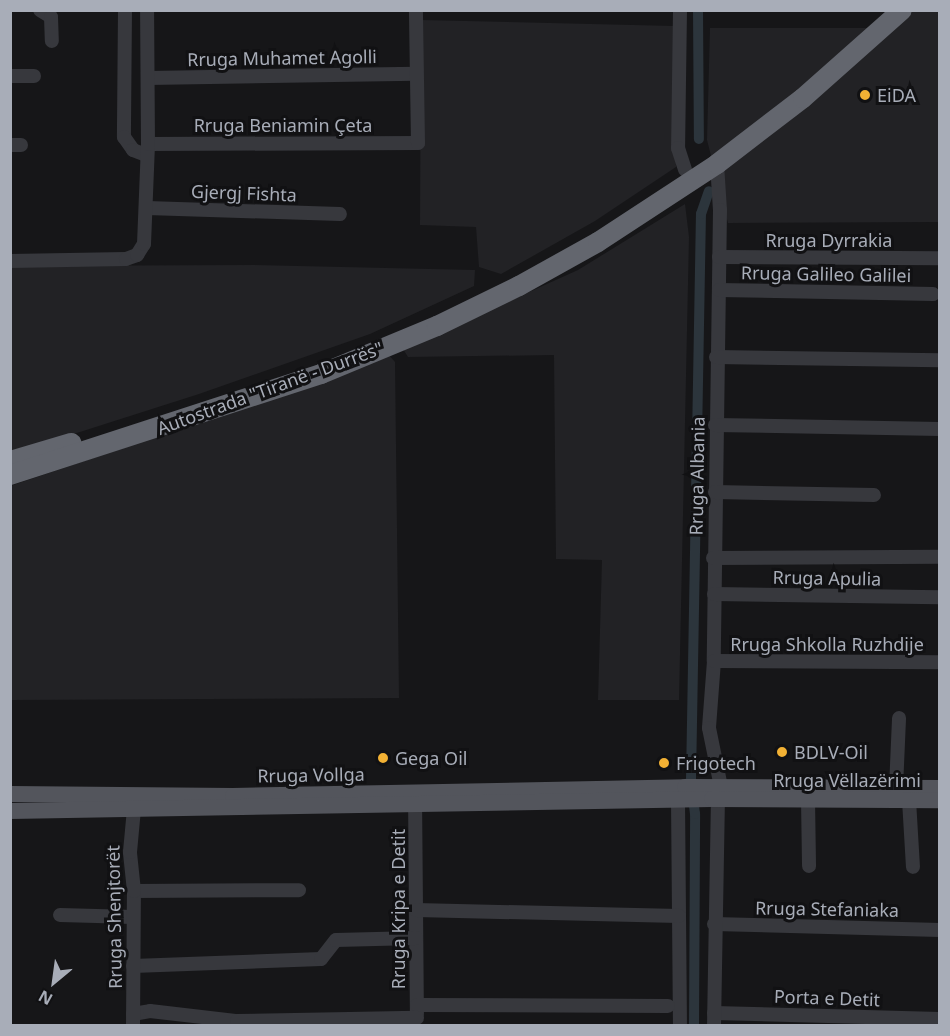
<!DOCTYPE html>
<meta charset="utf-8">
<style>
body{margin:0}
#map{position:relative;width:950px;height:1036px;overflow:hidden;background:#161618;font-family:"Noto Sans",sans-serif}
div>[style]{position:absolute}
.built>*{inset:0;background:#222225}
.canal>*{height:10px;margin:-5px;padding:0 5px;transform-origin:5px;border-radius:5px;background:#2c353c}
.minor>*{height:14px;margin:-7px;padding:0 7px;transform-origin:7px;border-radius:7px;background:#37383d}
.major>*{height:16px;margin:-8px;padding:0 8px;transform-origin:8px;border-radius:8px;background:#53555c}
.highway>*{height:20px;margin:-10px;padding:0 10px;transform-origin:10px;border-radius:10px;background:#63666e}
.dots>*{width:16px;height:16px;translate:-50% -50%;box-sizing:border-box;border:3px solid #111113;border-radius:50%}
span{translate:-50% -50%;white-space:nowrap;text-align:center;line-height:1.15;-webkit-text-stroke:6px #111113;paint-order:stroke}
.street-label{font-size:18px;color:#a8adb8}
.poi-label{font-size:18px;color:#a8adb8}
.left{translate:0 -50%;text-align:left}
.frame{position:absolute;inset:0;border:12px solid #a8adb8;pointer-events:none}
.north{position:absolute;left:24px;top:952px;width:60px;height:60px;-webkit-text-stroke:4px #111113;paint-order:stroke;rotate:209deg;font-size:16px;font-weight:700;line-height:24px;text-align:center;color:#a8adb8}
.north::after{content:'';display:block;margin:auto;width:21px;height:27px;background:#a8adb8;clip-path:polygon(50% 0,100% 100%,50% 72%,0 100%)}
</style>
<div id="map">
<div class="built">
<i style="clip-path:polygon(912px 11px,939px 11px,939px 222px,728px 223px,707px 140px,710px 28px,893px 28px)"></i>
<i style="clip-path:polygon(421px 20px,674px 26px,676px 167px,595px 221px,501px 274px,479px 267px,476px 227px,420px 225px)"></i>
<i style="clip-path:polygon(685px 204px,689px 237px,679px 700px,598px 700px,602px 560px,556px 559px,554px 355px,408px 357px,403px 349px,578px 270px)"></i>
<i style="clip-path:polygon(252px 265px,475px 270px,474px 286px,370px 334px,199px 394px,11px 454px,11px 266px)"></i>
<i style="clip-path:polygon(388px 354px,395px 362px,399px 698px,11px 700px,10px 486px,278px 396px)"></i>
</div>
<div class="canal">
<i style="left:698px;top:10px;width:129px;rotate:89.6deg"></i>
<i style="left:694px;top:1026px;width:212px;rotate:-89.7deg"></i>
<i style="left:695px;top:814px;width:35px;rotate:-97deg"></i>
<i style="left:691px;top:779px;width:565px;rotate:-88.99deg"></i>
<i style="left:701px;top:214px;width:24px;rotate:-71deg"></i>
</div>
<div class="minor">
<i style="left:40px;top:10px;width:13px;rotate:32deg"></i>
<i style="left:51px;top:17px;width:24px;rotate:88deg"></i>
<i style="left:125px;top:10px;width:127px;rotate:90.5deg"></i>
<i style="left:124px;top:137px;width:16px;rotate:55deg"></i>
<i style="left:133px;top:150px;width:14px;rotate:21deg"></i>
<i style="left:680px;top:10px;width:138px;rotate:90.8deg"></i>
<i style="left:678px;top:148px;width:23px;rotate:72deg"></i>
<i style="left:10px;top:76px;width:24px"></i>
<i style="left:148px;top:78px;width:268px;rotate:-0.9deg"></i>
<i style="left:148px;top:144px;width:270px;rotate:-0.2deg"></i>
<i style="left:418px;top:143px;width:133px;rotate:-90.9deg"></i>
<i style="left:10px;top:145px;width:11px"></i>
<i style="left:717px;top:164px;width:46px;rotate:86.3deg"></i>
<i style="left:720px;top:210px;width:451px;rotate:90.8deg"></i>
<i style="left:714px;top:661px;width:67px;rotate:94.3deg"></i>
<i style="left:709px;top:728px;width:60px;rotate:78.5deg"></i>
<i style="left:147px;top:208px;width:193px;rotate:1.8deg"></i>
<i style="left:719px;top:257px;width:221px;rotate:0.3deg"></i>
<i style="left:10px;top:261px;width:116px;rotate:-1deg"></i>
<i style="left:126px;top:259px;width:12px;rotate:-20deg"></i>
<i style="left:137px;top:255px;width:13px;rotate:-58deg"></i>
<i style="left:144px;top:244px;width:100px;rotate:-87.7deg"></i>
<i style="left:148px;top:144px;width:134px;rotate:-90.4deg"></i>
<i style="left:719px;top:290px;width:214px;rotate:1.1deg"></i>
<i style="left:716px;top:357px;width:224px;rotate:0.8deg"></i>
<i style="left:715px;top:425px;width:225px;rotate:1deg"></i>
<i style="left:715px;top:492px;width:159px;rotate:1.1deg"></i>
<i style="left:713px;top:558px;width:227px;rotate:-0.3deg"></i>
<i style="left:714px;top:594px;width:226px;rotate:0.8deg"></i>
<i style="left:714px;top:661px;width:226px;rotate:0.3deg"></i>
<i style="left:896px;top:788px;width:70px;rotate:-87.5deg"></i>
<i style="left:415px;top:794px;width:220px;rotate:89.5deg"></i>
<i style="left:678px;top:800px;width:226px;rotate:89.5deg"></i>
<i style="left:808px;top:800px;width:66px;rotate:89.1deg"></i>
<i style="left:909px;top:800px;width:67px;rotate:86.6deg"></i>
<i style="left:134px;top:891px;width:165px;rotate:-0.3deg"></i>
<i style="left:416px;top:910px;width:263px;rotate:1.3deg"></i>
<i style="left:60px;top:915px;width:73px;rotate:1.6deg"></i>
<i style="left:714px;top:924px;width:226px;rotate:1.5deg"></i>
<i style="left:133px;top:966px;width:188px;rotate:-2.1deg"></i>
<i style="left:321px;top:959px;width:24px;rotate:-52deg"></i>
<i style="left:336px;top:940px;width:80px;rotate:-1.4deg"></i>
<i style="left:417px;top:1005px;width:251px;rotate:0.2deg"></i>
<i style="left:714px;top:1013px;width:226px;rotate:1.5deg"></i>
<i style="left:133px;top:1014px;width:17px;rotate:-10deg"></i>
<i style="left:150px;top:1011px;width:88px;rotate:6.6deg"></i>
<i style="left:237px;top:1021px;width:180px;rotate:-1deg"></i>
<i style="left:133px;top:1026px;width:135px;rotate:-89.6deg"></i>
<i style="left:134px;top:891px;width:39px;rotate:-96deg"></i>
<i style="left:130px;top:852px;width:43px;rotate:-84.7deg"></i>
<i style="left:714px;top:1026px;width:227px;rotate:-89deg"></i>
</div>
<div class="major">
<i style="left:10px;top:794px;width:223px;rotate:0.5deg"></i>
<i style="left:233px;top:796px;width:452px;rotate:-1.1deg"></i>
<i style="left:685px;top:787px;width:255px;rotate:0.2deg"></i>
<i style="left:10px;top:811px;width:702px;rotate:-0.98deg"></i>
<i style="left:712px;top:799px;width:228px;rotate:0.3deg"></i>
</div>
<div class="highway">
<i style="left:10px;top:461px;width:64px;rotate:-16.4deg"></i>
<i style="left:10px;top:475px;width:327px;rotate:-18deg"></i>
<i style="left:321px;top:374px;width:126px;rotate:-22.5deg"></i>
<i style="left:437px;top:326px;width:91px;rotate:-26deg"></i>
<i style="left:519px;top:286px;width:90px;rotate:-29.1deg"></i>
<i style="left:598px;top:242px;width:142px;rotate:-33.2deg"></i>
<i style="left:717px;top:164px;width:108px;rotate:-37.5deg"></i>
<i style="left:803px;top:98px;width:132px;rotate:-41.6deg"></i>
</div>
<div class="dots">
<i style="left:865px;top:95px;background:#f2b134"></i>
<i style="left:782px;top:752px;background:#f2b134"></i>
<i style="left:383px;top:758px;background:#f2b134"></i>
<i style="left:664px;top:763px;background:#f2b134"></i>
</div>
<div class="street-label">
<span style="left:282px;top:58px;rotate:-1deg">Rruga Muhamet Agolli</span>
<span style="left:283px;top:125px">Rruga Beniamin Çeta</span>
<span style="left:244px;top:193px;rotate:2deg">Gjergj Fishta</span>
<span style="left:829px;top:240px">Rruga Dyrrakia</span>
<span style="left:826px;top:274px;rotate:1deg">Rruga Galileo Galilei</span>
<span style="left:270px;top:388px;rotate:-20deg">Autostrada "Tiranë - Durrës"</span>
<span style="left:697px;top:476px;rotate:-89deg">Rruga Albania</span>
<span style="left:827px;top:578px;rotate:1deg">Rruga Apulia</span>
<span style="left:827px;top:644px">Rruga Shkolla Ruzhdije</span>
<span style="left:311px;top:775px;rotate:-1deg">Rruga Vollga</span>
<span style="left:847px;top:780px">Rruga Vëllazërimi</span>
<span style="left:398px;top:909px;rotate:-90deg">Rruga Kripa e Detit</span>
<span style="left:827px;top:909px;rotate:1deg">Rruga Stefaniaka</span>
<span style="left:114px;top:917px;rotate:-91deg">Rruga Shenjtorët</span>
<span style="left:827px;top:998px;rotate:2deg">Porta e Detit</span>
</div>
<div class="poi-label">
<span class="left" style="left:877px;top:95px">EiDA</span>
<span class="left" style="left:794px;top:752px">BDLV-Oil</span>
<span class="left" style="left:395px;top:758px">Gega Oil</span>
<span class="left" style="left:676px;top:763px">Frigotech</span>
</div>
<div class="frame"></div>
<div class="north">N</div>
</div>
